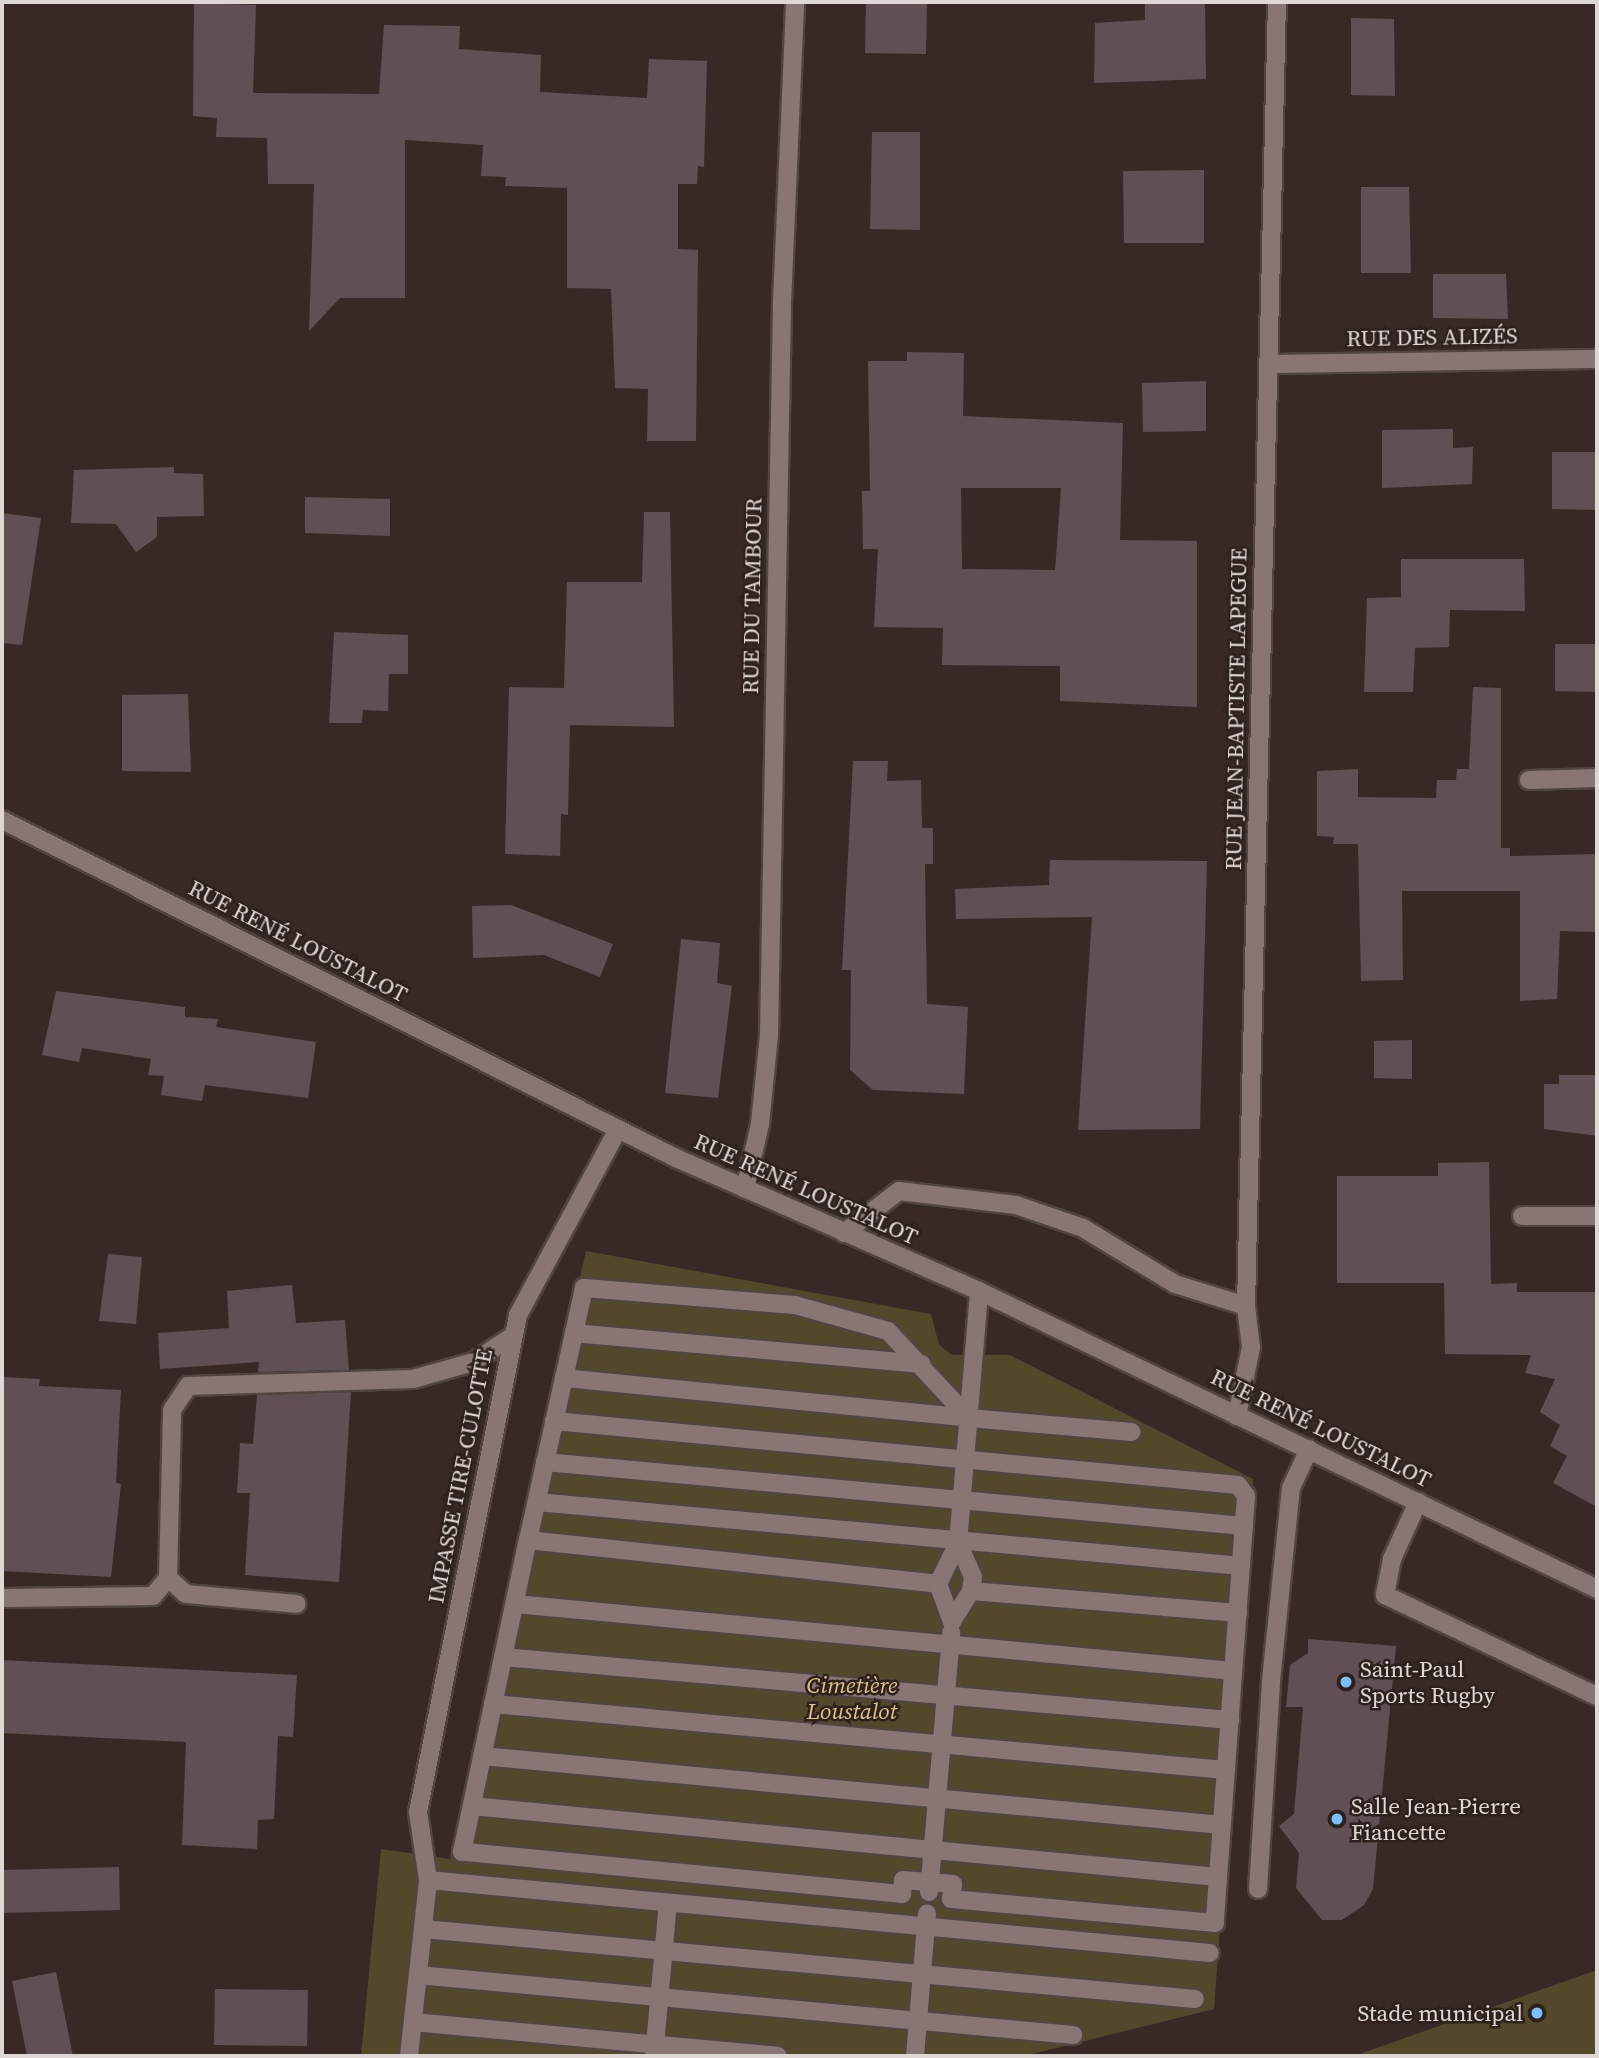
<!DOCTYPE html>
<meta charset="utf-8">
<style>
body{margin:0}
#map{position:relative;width:1599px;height:2058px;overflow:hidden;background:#382927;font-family:"Source Serif 4",serif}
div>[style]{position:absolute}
.green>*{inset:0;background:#54482b}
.building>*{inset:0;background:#605054}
.roads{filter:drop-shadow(2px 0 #514542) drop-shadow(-2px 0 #514542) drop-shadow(0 2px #514542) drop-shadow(0 -2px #514542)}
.minor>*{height:18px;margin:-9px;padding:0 9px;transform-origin:9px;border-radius:9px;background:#877673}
.dots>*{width:19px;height:19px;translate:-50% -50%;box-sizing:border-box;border:4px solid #2d201d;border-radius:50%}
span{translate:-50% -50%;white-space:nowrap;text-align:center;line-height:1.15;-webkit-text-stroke:5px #2d201d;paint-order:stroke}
.street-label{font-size:23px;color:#e0d6d4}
.poi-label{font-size:23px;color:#e0d6d4}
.left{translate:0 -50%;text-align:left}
.right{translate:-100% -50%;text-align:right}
.park-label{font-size:23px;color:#dec585;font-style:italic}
.frame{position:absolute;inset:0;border:4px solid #e0d6d4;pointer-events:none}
</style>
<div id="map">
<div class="green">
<i style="clip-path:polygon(586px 1251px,931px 1314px,939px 1345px,952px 1355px,1010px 1355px,1253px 1479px,1214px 2009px,1024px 2056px,361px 2056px,381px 1849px,450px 1859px)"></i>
<i style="clip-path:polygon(1597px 1970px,1597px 2056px,1354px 2056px)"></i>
</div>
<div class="building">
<i style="clip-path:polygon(866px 2px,927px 2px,926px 54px,865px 53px)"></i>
<i style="clip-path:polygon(1145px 2px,1205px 2px,1206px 79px,1094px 83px,1095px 23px,1145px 20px)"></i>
<i style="clip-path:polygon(194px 3px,256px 5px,253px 93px,379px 94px,384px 25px,460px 26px,459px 49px,541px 55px,540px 92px,647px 98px,649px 59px,707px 61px,704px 167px,698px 166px,697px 184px,678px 184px,678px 249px,698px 250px,696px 441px,647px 441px,648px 389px,615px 388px,611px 289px,567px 288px,567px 188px,505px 186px,506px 177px,481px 176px,483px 145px,405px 140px,405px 298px,340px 298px,309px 331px,314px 184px,268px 184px,267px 138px,216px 137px,217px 118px,193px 116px)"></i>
<i style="clip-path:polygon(1351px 18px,1394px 19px,1395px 96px,1351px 95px)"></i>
<i style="clip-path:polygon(872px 132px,920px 132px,920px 230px,870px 229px)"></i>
<i style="clip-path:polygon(1204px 170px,1204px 243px,1124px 243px,1123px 171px)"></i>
<i style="clip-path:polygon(1361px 187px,1409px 187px,1411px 273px,1361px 273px)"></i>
<i style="clip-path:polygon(1433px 274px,1506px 274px,1508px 319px,1433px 318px)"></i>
<i style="clip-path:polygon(evenodd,907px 352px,964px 353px,963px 416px,1123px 423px,1120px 540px,1197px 541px,1197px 707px,1060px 701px,1060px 666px,942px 665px,943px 628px,874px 627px,878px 549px,863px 549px,862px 491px,870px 491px,868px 361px,907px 361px,907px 352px,961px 488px,1061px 488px,1055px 570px,962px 569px,961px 488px)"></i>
<i style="clip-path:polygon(1206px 381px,1206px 431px,1143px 432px,1142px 383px)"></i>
<i style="clip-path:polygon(1453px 429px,1453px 448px,1473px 447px,1472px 484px,1382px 488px,1382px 430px)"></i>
<i style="clip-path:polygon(1552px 452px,1597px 452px,1597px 510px,1552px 509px)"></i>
<i style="clip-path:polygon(174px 467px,174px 473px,203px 474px,204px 516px,157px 517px,157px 537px,136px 552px,116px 524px,71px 523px,74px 470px)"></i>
<i style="clip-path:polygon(305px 497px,390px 499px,390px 536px,305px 533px)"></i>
<i style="clip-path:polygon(644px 512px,670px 512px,674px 727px,570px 725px,568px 815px,561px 814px,560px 856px,505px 854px,509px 687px,564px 688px,567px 582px,642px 582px)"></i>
<i style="clip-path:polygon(2px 513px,41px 518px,22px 645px,2px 643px)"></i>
<i style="clip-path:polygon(1401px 559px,1524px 559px,1525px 611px,1450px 610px,1449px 647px,1415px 648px,1413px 692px,1364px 692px,1367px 598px,1401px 597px)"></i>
<i style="clip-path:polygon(334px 632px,408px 635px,408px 674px,389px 674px,388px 711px,363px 710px,362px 723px,329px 723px)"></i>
<i style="clip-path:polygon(1555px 644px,1597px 644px,1597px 692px,1555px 691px)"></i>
<i style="clip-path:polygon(1473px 687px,1501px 688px,1501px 848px,1510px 848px,1510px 856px,1597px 854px,1597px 932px,1560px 931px,1557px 999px,1520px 1001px,1520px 891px,1402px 891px,1403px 980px,1361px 981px,1358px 844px,1333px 844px,1334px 837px,1317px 836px,1317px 771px,1358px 769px,1358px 797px,1436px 798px,1437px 780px,1456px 780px,1457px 769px,1469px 769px)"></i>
<i style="clip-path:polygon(188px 694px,191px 772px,122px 771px,122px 695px)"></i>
<i style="clip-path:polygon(853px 761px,888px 761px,887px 781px,921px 780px,922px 828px,933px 828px,933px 864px,925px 864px,927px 1004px,968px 1007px,964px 1094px,873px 1090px,850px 1070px,851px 970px,842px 970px)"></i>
<i style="clip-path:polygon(1050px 860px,1207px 861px,1200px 1129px,1078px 1130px,1092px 917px,956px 919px,955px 889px,1049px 885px)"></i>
<i style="clip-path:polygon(511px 905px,613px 944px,600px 977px,544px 955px,473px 958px,472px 906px)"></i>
<i style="clip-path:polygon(681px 939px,720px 943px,717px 983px,732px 986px,718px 1098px,665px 1093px)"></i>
<i style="clip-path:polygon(56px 991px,185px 1007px,185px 1017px,218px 1019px,216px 1027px,316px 1042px,308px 1098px,205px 1085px,202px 1101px,161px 1095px,164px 1076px,148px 1075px,151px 1059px,82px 1048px,79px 1062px,42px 1055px)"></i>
<i style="clip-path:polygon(1412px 1040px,1412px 1079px,1374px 1078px,1374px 1041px)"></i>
<i style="clip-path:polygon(1559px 1075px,1597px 1075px,1597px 1136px,1544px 1129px,1544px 1084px,1559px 1084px)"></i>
<i style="clip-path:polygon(1489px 1162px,1491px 1284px,1517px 1283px,1517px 1292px,1597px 1292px,1597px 1507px,1553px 1483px,1567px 1456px,1550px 1446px,1560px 1425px,1540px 1412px,1555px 1379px,1525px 1373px,1531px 1355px,1445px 1354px,1444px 1283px,1337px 1283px,1337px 1176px,1438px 1176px,1438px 1163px)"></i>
<i style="clip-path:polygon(108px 1254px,142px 1257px,136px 1324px,99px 1321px)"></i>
<i style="clip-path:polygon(292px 1285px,296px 1323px,345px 1320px,349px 1370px,258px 1372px,259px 1362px,160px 1369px,158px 1333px,229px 1328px,227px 1291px)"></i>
<i style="clip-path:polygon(2px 1377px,40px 1379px,39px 1386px,121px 1390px,116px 1483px,121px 1484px,111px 1577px,2px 1571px)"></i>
<i style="clip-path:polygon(351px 1392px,339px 1582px,245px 1575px,250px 1493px,237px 1493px,240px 1443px,253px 1444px,257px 1395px)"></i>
<i style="clip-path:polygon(1308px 1639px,1396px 1646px,1373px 1889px,1364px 1905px,1342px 1920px,1322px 1920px,1296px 1888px,1299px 1853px,1279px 1826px,1294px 1814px,1303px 1707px,1286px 1707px,1290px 1665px,1308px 1653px)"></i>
<i style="clip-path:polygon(2px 1660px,297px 1675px,293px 1737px,278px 1736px,274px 1819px,258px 1820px,257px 1849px,182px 1845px,186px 1742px,2px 1733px)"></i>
<i style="clip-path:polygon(119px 1867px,120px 1910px,2px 1913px,2px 1870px)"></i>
<i style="clip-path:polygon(56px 1972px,73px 2056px,27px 2056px,12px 1981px)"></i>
<i style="clip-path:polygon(215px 1989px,308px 1990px,307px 2046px,214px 2045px)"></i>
</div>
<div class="roads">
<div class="minor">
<i style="left:1268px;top:364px;width:329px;rotate:-0.9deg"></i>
<i style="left:1529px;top:780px;width:68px;rotate:-1.7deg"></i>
<i style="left:2px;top:820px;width:754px;rotate:26.63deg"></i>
<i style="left:676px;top:1158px;width:331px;rotate:23.7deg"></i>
<i style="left:979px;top:1291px;width:686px;rotate:25.74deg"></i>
<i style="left:745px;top:1189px;width:67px;rotate:-77deg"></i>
<i style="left:760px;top:1124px;width:89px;rotate:-84.2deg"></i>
<i style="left:769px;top:1035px;width:732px;rotate:-88.98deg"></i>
<i style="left:782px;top:303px;width:301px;rotate:-87.5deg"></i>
<i style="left:1522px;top:1216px;width:75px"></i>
<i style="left:844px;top:1233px;width:69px;rotate:-37.4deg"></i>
<i style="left:899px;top:1191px;width:118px;rotate:6.8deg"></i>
<i style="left:1016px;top:1205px;width:71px;rotate:18.9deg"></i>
<i style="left:1083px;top:1228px;width:108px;rotate:31.3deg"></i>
<i style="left:1175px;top:1284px;width:74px;rotate:17.2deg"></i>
<i style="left:574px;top:1333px;width:349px;rotate:5.1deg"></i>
<i style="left:1237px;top:1416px;width:70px;rotate:-78.5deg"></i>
<i style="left:1251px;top:1347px;width:41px;rotate:-97deg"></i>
<i style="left:1246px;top:1306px;width:1304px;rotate:-88.64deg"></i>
<i style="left:969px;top:1418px;width:119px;rotate:-133deg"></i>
<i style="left:888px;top:1331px;width:97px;rotate:-164.4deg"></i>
<i style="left:795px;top:1305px;width:212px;rotate:-175.4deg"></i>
<i style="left:584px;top:1288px;width:92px;rotate:102.5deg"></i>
<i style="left:564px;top:1378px;width:407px;rotate:5.6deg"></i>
<i style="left:969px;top:1418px;width:163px;rotate:4.9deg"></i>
<i style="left:554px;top:1421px;width:687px;rotate:5.35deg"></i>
<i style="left:1238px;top:1485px;width:14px;rotate:54deg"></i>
<i style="left:1246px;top:1496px;width:428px;rotate:94.2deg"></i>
<i style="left:1215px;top:1923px;width:265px;rotate:-174.8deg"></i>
<i style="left:951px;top:1899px;width:15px;rotate:-82deg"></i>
<i style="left:953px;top:1884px;width:50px;rotate:-175.4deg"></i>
<i style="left:903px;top:1880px;width:14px;rotate:94deg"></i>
<i style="left:902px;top:1894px;width:442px;rotate:-174.5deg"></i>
<i style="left:462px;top:1852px;width:319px;rotate:-78.1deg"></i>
<i style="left:528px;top:1540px;width:166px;rotate:-77.5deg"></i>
<i style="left:545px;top:1462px;width:702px;rotate:5.23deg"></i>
<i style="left:537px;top:1502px;width:707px;rotate:5.19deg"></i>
<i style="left:1418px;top:1502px;width:63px;rotate:114.5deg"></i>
<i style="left:1392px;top:1559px;width:37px;rotate:101deg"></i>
<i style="left:1385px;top:1595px;width:235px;rotate:25.5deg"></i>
<i style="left:528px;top:1540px;width:412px;rotate:6.1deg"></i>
<i style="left:958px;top:1543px;width:37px;rotate:66deg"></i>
<i style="left:973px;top:1577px;width:14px;rotate:98deg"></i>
<i style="left:971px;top:1591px;width:36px;rotate:122deg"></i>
<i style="left:952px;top:1622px;width:40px;rotate:-110.2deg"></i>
<i style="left:938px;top:1584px;width:46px;rotate:-64deg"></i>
<i style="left:958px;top:1543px;width:253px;rotate:-85.2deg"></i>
<i style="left:168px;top:1578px;width:24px;rotate:42deg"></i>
<i style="left:186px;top:1594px;width:111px;rotate:5.1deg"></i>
<i style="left:971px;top:1591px;width:268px;rotate:4.7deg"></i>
<i style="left:6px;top:1598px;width:147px;rotate:-0.8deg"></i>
<i style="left:153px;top:1596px;width:23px;rotate:-50deg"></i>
<i style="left:168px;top:1578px;width:168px;rotate:-88.6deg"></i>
<i style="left:172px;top:1410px;width:29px;rotate:-56deg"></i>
<i style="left:188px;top:1386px;width:225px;rotate:-1.8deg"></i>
<i style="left:413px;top:1379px;width:62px;rotate:-15.8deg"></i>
<i style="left:473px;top:1362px;width:48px;rotate:-33deg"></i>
<i style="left:515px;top:1604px;width:721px;rotate:5.33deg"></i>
<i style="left:503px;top:1657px;width:730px;rotate:4.95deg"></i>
<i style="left:493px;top:1704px;width:736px;rotate:5.15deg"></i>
<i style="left:482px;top:1756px;width:743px;rotate:5.33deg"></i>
<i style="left:472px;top:1806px;width:749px;rotate:5.44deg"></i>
<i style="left:428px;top:1880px;width:785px;rotate:5.33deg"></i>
<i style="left:1258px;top:1889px;width:208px;rotate:-86.4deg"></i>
<i style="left:1271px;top:1681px;width:194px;rotate:-84.1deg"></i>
<i style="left:1291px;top:1488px;width:43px;rotate:-65.2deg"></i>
<i style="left:929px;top:1892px;width:260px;rotate:-85.1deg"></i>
<i style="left:423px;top:1929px;width:775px;rotate:5.18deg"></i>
<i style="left:418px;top:1975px;width:658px;rotate:5.23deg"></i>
<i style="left:413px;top:2022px;width:366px;rotate:5.3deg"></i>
<i style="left:409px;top:2056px;width:177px;rotate:-83.8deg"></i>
<i style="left:428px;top:1880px;width:69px;rotate:-98.4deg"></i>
<i style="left:418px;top:1812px;width:507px;rotate:-78.62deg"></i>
<i style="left:518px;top:1315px;width:211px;rotate:-61.7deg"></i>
<i style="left:654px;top:2056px;width:154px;rotate:-84.8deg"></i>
<i style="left:915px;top:2056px;width:143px;rotate:-85.2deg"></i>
</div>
</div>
<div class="dots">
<i style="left:1346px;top:1682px;background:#7abff8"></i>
<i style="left:1337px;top:1819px;background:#7abff8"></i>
<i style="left:1537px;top:2013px;background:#7abff8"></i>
</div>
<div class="street-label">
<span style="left:1432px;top:337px;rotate:-1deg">RUE DES ALIZÉS</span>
<span style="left:752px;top:596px;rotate:-89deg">RUE DU TAMBOUR</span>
<span style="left:1236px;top:709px;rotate:-89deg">RUE JEAN-BAPTISTE LAPEGUE</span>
<span style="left:298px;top:941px;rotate:27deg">RUE RENÉ LOUSTALOT</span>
<span style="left:806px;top:1189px;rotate:24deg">RUE RENÉ LOUSTALOT</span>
<span style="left:1321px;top:1428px;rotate:26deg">RUE RENÉ LOUSTALOT</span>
<span style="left:460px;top:1476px;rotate:-79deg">IMPASSE TIRE-CULOTTE</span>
</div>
<div class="poi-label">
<span class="left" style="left:1360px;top:1682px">Saint-Paul<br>Sports Rugby</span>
<span class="left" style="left:1351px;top:1819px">Salle Jean-Pierre<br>Fiancette</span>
<span class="right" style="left:1523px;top:2013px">Stade municipal</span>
</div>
<div class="park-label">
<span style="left:852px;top:1698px">Cimetière<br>Loustalot</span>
</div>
<div class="frame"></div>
</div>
